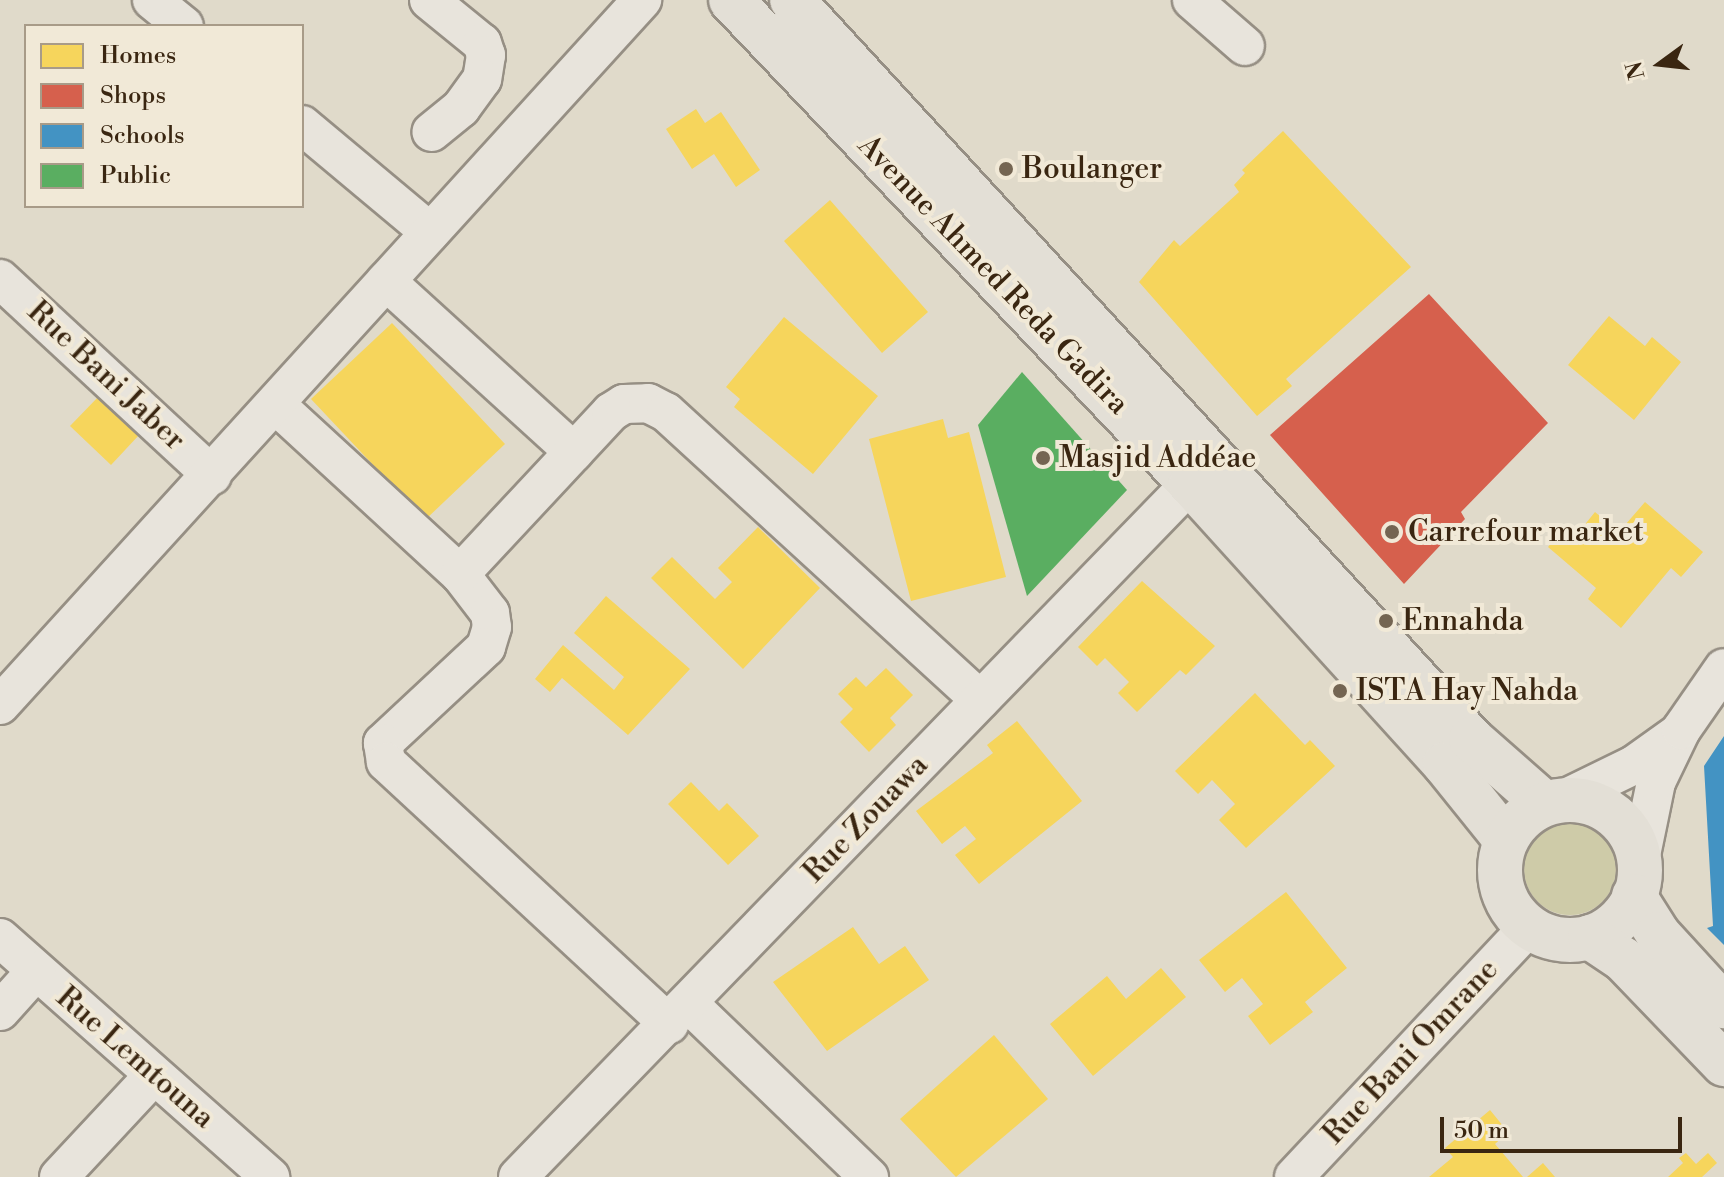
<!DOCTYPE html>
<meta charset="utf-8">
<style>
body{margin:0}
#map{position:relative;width:1724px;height:1177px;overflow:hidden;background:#e0daca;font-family:"Libre Bodoni",serif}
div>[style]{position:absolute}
.green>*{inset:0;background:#cecba8}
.round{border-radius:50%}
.homes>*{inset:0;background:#f6d55c}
.shops>*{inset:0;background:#d6604d}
.schools>*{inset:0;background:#4393c3}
.public>*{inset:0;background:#5aae61}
.roads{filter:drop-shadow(2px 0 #968f84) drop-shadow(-2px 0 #968f84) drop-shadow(0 2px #968f84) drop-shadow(0 -2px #968f84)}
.minor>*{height:38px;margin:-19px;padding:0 19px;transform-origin:19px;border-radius:19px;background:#e8e4dc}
.major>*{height:44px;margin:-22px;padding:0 22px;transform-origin:22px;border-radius:22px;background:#e3dfd6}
.major>.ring{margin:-22px;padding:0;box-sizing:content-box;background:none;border:44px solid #e3dfd6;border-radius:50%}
.dots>*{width:22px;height:22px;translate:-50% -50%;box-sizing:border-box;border:4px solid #f1e9d7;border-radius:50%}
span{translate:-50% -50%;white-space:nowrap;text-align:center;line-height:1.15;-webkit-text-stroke:8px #f1e9d7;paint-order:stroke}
.poi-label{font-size:30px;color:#3a2611}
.left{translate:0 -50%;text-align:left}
.street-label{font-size:30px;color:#3a2611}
.legend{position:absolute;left:24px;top:24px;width:280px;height:184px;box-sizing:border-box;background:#f1e9d7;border:2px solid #a89b88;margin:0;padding:10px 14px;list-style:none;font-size:24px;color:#3a2611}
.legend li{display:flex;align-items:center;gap:16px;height:40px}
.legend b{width:40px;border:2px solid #a89b88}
.north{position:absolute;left:1620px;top:24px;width:80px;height:80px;-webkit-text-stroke:6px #f1e9d7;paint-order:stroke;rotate:255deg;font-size:22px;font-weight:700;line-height:32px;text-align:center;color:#3a2611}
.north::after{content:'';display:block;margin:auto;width:28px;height:36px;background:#3a2611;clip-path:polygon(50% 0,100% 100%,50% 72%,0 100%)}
.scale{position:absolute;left:1440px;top:1117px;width:242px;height:36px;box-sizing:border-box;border:4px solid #3a2611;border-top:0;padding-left:10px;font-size:24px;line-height:28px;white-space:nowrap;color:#3a2611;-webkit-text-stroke:6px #f1e9d7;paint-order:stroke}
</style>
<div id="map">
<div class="green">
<i class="round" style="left:1524px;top:823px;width:92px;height:92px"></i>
</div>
<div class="homes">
<i style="clip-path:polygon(696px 109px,705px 123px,721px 112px,760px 170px,736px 187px,714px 154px,692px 169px,666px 129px)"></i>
<i style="clip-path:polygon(1283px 131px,1411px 267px,1286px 379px,1292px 386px,1257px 416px,1139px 282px,1174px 240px,1180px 246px,1239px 192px,1234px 185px,1245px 173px,1242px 170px)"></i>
<i style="clip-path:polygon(830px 200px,928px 312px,882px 353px,784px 241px)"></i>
<i style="clip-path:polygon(1609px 316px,1645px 346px,1652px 337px,1681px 362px,1634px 420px,1568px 365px)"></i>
<i style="clip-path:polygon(784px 317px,878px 396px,813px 474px,734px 407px,740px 399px,726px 387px)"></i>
<i style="clip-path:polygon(392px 323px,505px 444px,425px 520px,311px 399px)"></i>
<i style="clip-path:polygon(100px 395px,140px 434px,111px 465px,70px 426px)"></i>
<i style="clip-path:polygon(943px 419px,948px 438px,969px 432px,1006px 577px,911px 601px,869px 439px)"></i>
<i style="clip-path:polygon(1645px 502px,1703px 552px,1681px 577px,1671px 568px,1621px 628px,1588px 599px,1596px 588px,1548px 547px,1567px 524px,1578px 533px,1595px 512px,1619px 532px)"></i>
<i style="clip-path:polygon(758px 527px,820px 588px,743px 669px,651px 578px,672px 557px,715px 599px,732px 582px,718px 568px)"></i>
<i style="clip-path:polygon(1142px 581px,1215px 646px,1186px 675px,1180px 670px,1137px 712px,1118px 693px,1129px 682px,1105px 658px,1097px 666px,1078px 647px)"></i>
<i style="clip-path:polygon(606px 596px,690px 669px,628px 735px,562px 678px,550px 692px,535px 679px,563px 645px,614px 690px,624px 677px,574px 633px)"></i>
<i style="clip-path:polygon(886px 668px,913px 695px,890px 718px,896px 725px,869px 752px,840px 722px,853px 709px,838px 694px,856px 677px,866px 687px)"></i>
<i style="clip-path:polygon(1255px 693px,1305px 745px,1310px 740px,1335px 766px,1246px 848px,1219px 820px,1235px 804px,1212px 780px,1198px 794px,1175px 771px)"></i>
<i style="clip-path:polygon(1017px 721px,1082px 801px,979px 884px,955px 855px,976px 839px,965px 826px,942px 844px,916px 811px,993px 753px,987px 745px)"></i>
<i style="clip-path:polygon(691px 782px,719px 811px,727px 803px,759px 836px,728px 865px,668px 804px)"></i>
<i style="clip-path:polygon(1286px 892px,1347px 968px,1305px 1002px,1313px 1012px,1270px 1045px,1248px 1016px,1263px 1004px,1242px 978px,1225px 992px,1199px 960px)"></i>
<i style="clip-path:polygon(853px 927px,879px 964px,905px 946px,929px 980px,827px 1051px,773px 982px)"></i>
<i style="clip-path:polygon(1161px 968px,1186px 997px,1093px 1076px,1050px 1024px,1107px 976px,1126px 999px)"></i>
<i style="clip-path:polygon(994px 1035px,1048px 1099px,956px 1177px,900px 1119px)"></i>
<i style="clip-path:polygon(1490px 1110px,1508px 1132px,1495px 1144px,1523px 1177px,1429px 1177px,1453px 1157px,1445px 1148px)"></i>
<i style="clip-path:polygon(1686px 1153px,1696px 1164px,1708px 1153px,1717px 1163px,1702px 1177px,1668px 1177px,1683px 1163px,1679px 1158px)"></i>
<i style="clip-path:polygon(1543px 1163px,1555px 1177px,1527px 1177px)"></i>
</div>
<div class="shops">
<i style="clip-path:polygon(1429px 294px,1548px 423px,1461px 512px,1465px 519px,1404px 584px,1270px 435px)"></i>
</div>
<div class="schools">
<i style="clip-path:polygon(1724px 736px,1724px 945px,1707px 928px,1713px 926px,1704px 766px)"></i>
</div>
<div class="public">
<i style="clip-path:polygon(1022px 372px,1127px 490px,1027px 596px,978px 425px)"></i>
</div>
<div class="roads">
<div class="minor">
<i style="left:152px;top:0;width:41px;rotate:39.1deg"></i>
<i style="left:429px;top:0;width:68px;rotate:39.1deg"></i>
<i style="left:482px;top:43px;width:13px;rotate:72deg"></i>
<i style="left:486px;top:55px;width:24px;rotate:99deg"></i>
<i style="left:482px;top:79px;width:36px;rotate:126deg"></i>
<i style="left:461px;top:108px;width:38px;rotate:141deg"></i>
<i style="left:1192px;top:0;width:70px;rotate:41deg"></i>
<i style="left:302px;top:125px;width:167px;rotate:39.9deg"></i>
<i style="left:0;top:279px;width:289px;rotate:42.8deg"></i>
<i style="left:386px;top:281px;width:254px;rotate:42.3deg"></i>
<i style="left:275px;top:404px;width:251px;rotate:42.6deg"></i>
<i style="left:460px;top:574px;width:49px;rotate:52.4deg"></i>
<i style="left:490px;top:613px;width:14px;rotate:82deg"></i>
<i style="left:492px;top:627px;width:21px;rotate:107deg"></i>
<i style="left:486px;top:647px;width:141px;rotate:137deg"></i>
<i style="left:383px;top:743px;width:19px;rotate:81deg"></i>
<i style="left:386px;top:762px;width:386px;rotate:42.8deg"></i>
<i style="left:460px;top:574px;width:221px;rotate:-47deg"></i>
<i style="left:611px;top:412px;width:15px;rotate:-32deg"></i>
<i style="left:624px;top:404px;width:24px;rotate:-2deg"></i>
<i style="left:648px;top:403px;width:20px;rotate:27deg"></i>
<i style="left:666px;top:412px;width:426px;rotate:42.5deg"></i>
<i style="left:0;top:705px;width:954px;rotate:-47.68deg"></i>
<i style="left:1564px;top:799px;width:78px;rotate:-25.9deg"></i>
<i style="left:1634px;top:765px;width:52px;rotate:-35.5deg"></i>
<i style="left:1640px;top:860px;width:80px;rotate:-78.4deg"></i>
<i style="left:1656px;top:782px;width:58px;rotate:-64.3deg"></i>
<i style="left:1681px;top:730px;width:75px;rotate:-55.3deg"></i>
<i style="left:0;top:938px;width:361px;rotate:41.5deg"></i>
<i style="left:689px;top:1004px;width:250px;rotate:43.9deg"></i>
<i style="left:0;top:1011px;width:54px;rotate:-48deg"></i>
<i style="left:59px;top:1177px;width:139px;rotate:-47deg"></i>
<i style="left:518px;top:1177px;width:997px;rotate:-45.89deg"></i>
<i style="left:1294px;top:1177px;width:343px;rotate:-46.8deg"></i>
</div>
<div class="major">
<i style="left:731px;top:0;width:668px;rotate:46.46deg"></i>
<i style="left:1191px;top:484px;width:378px;rotate:47.8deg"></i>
<i style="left:1445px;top:764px;width:97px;rotate:51.2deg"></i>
<i style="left:792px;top:0;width:1004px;rotate:47.42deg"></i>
<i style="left:1471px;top:739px;width:98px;rotate:41.3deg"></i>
<i class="ring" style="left:1500px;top:800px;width:96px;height:96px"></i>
<i style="left:1634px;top:896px;width:45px;rotate:57.7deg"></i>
<i style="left:1658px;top:934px;width:98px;rotate:47.5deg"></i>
<i style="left:1590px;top:937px;width:40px;rotate:34deg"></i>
<i style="left:1623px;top:959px;width:146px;rotate:46.1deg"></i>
</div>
</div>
<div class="dots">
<i style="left:1006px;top:169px;background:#746552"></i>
<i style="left:1043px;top:458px;background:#746552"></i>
<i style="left:1392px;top:532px;background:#746552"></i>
<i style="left:1386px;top:621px;background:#746552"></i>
<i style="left:1340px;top:691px;background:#746552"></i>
</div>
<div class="poi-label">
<span class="left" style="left:1022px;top:169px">Boulanger</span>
<span class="left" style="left:1059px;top:458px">Masjid Addéae</span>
<span class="left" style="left:1408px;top:532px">Carrefour market</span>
<span class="left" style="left:1402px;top:621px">Ennahda</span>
<span class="left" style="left:1356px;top:691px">ISTA Hay Nahda</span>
</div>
<div class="street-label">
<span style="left:993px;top:275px;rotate:46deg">Avenue Ahmed Reda Gadira</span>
<span style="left:106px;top:376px;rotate:43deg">Rue Bani Jaber</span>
<span style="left:866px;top:819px;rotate:-46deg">Rue Zouawa</span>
<span style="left:1411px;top:1052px;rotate:-47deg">Rue Bani Omrane</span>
<span style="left:135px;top:1058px;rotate:41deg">Rue Lemtouna</span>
</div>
<ul class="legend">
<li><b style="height:22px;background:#f6d55c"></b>Homes</li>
<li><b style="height:22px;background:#d6604d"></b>Shops</li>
<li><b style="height:22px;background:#4393c3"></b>Schools</li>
<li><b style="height:22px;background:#5aae61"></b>Public</li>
</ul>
<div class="north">N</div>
<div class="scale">50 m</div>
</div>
